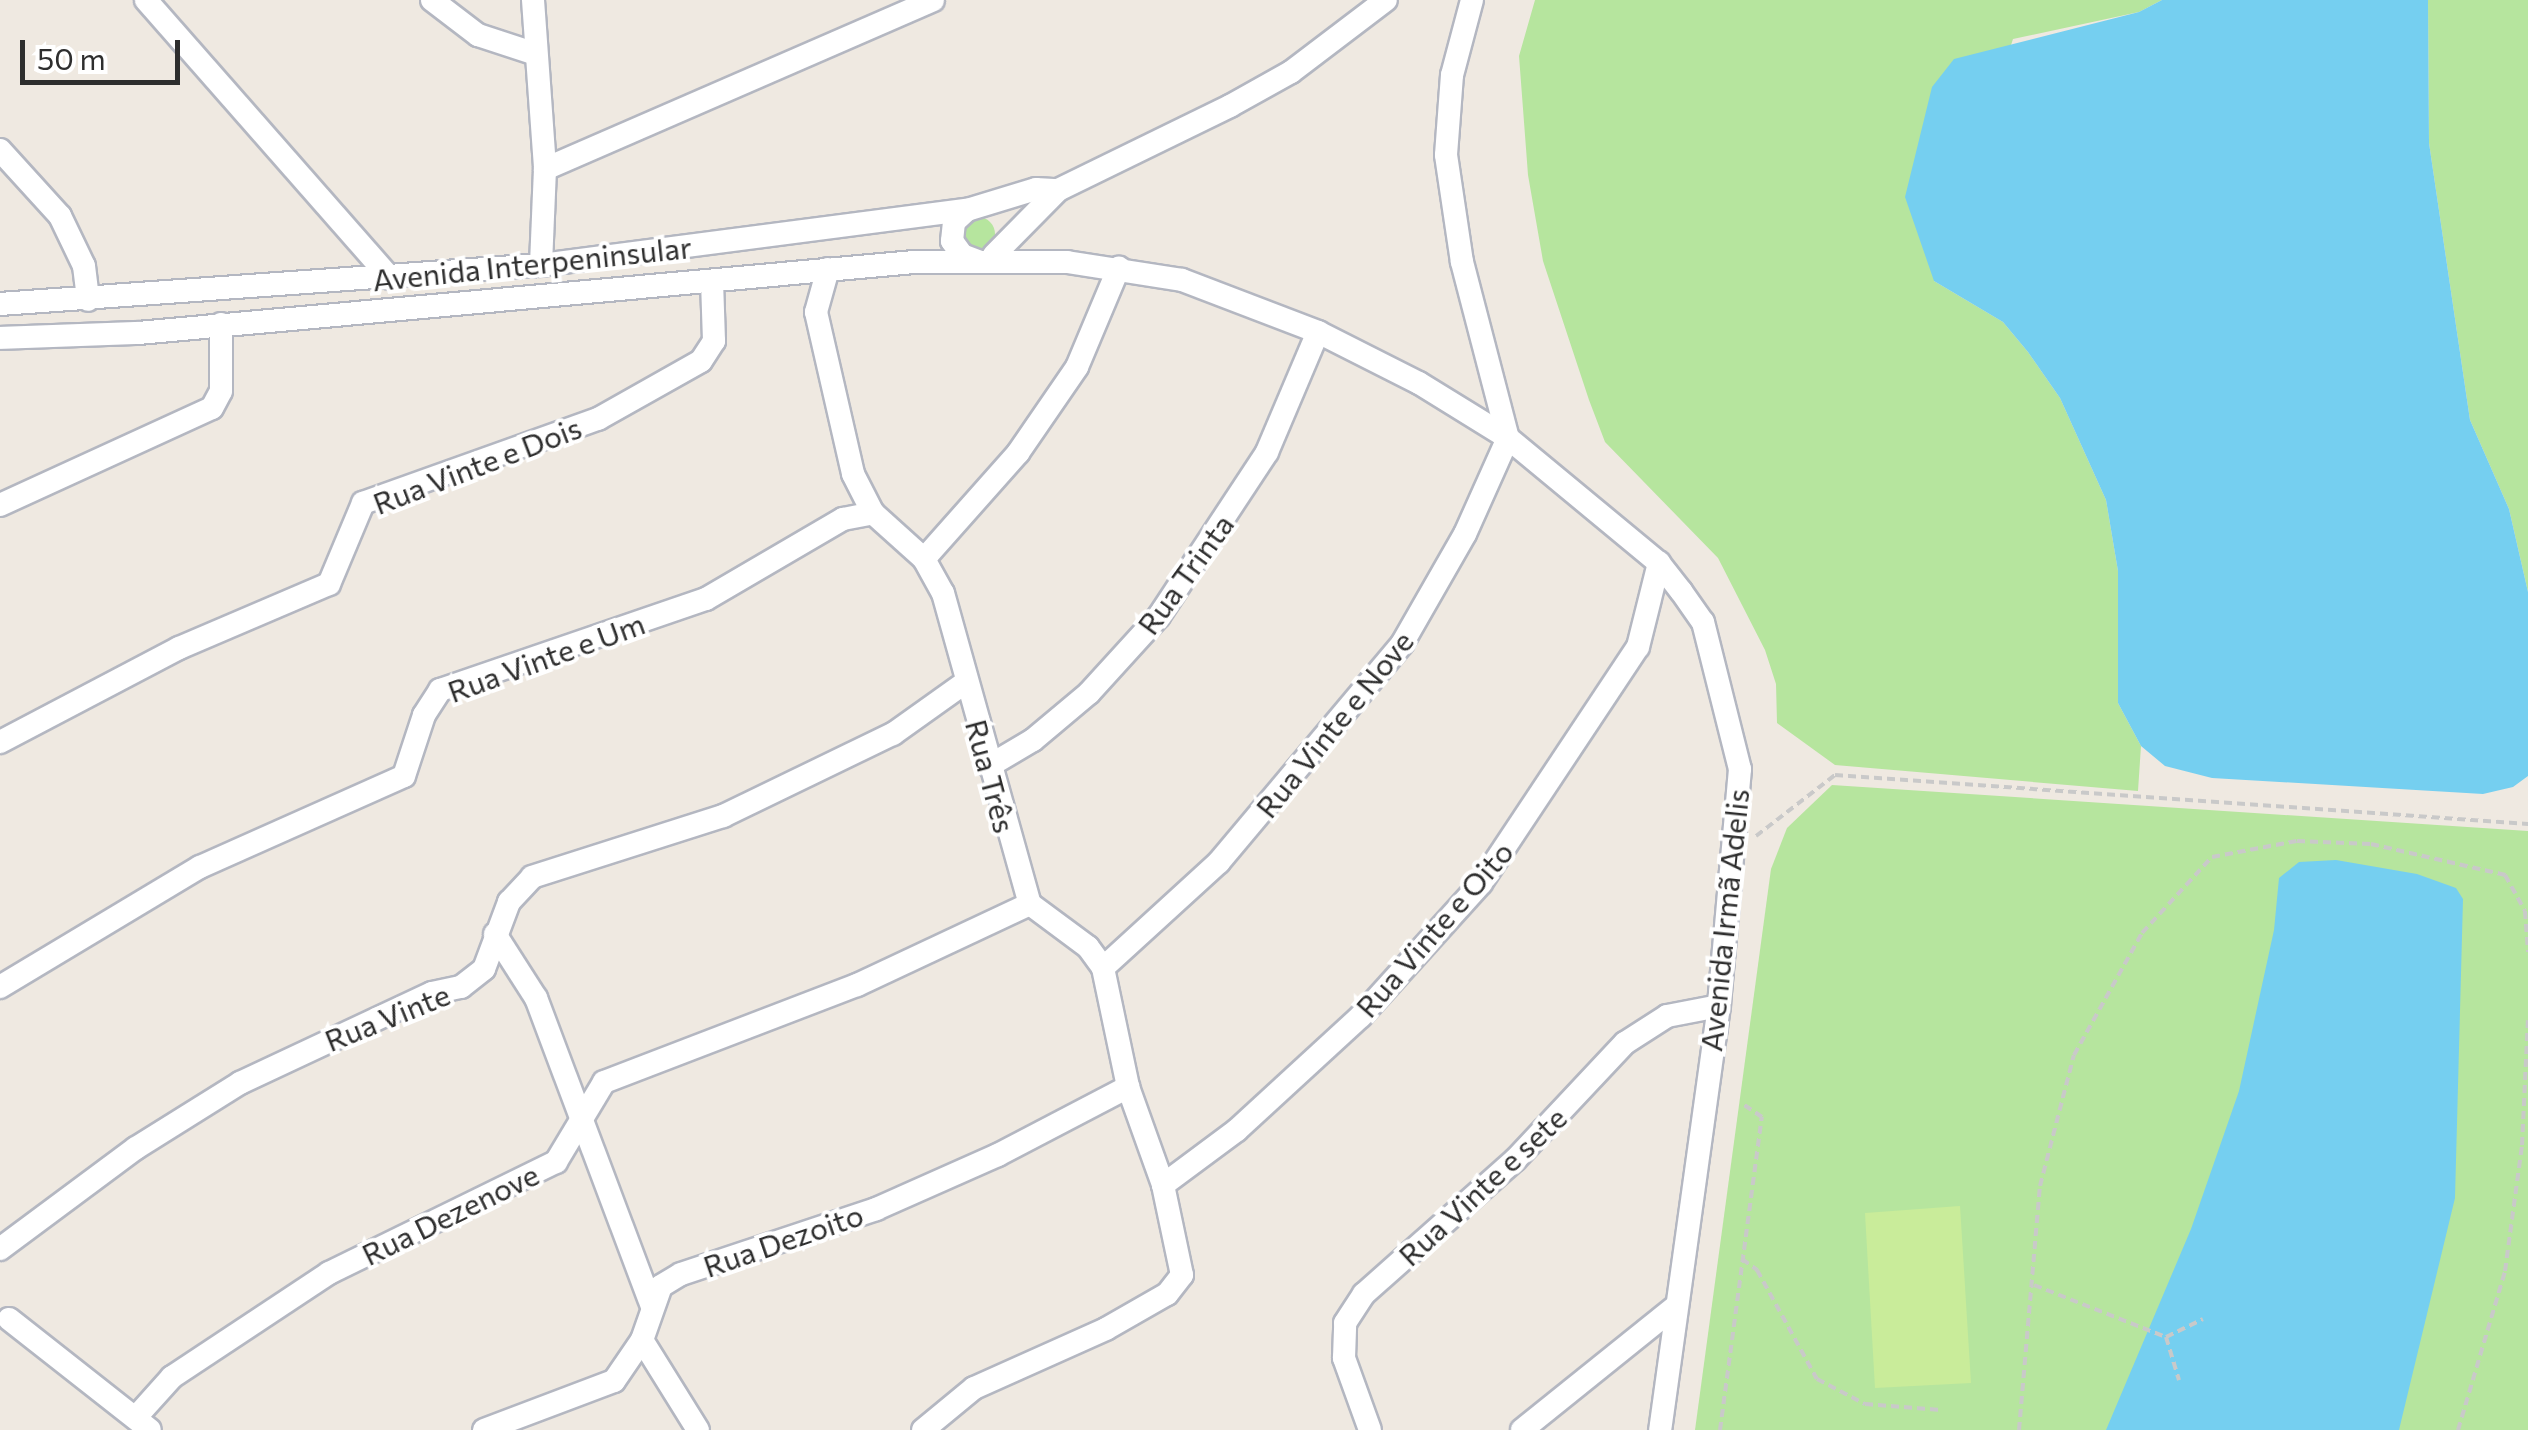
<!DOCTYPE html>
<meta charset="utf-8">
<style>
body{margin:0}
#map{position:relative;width:2528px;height:1430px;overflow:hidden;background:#efe9e1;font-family:Commissioner,sans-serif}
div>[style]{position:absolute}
.green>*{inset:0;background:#b6e59e}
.round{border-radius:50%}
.pitch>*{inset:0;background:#c9ec9a}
.water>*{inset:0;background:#75cff0}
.path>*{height:4px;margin-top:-2px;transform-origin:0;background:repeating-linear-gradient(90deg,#c9c9c9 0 8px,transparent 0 13px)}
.roads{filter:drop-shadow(2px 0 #b4b7c1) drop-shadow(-2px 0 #b4b7c1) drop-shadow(0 2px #b4b7c1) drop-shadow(0 -2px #b4b7c1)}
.minor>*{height:22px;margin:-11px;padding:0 11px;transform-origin:11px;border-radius:11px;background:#fff}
span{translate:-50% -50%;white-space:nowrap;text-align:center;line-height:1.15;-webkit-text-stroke:8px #fff;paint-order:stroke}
.street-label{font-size:30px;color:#2e2e2e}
.scale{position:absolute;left:20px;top:40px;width:160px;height:45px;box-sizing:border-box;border:5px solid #2e2e2e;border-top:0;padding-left:12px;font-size:30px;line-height:35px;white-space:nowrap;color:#2e2e2e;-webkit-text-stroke:8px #fff;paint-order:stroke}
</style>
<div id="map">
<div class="green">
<i style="clip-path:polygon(1535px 0,2162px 0,2139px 12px,2013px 39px,1934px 281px,2003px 322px,2028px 352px,2060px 398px,2106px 500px,2118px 571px,2118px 703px,2141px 746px,2138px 791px,1835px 765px,1777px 723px,1776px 684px,1765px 650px,1718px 558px,1605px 442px,1589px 400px,1543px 261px,1528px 175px,1519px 56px)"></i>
<i style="clip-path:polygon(2428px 0,2528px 0,2528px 592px,2509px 509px,2470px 420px,2429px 143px)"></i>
<i class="round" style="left:961px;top:217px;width:34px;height:34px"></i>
<i style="clip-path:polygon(1832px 785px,2528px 831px,2528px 1430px,1695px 1430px,1771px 869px,1787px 828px)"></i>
</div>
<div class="pitch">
<i style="clip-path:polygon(1960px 1206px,1971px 1383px,1875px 1388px,1865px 1213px)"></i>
</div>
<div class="water">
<i style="clip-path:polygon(2162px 0,2428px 0,2429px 143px,2470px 420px,2509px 509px,2528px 592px,2528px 776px,2513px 787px,2483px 794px,2212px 778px,2165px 766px,2141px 746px,2118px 703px,2118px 571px,2106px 500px,2060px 398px,2028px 352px,2003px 322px,1934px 281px,1905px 197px,1932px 87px,1954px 59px,2139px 12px)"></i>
<i style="clip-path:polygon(2336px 860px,2417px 874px,2456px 888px,2463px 899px,2455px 1198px,2399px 1430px,2106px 1430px,2191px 1229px,2239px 1091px,2274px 930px,2279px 878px,2299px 862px)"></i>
</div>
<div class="path">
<i style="left:1756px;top:836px;width:100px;rotate:-37.7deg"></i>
<i style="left:1835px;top:775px;width:695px;rotate:4.04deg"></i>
<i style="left:1742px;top:1259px;width:19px;rotate:36deg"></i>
<i style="left:1757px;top:1270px;width:124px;rotate:61.2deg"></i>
<i style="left:1817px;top:1379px;width:54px;rotate:27.5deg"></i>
<i style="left:1865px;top:1404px;width:76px;rotate:4.5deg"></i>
<i style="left:2034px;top:1285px;width:142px;rotate:21.5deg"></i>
<i style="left:2166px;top:1337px;width:41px;rotate:-25.9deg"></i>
<i style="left:2166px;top:1337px;width:45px;rotate:73.2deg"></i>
<i style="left:1720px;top:1430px;width:316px;rotate:-82.4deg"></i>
<i style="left:1762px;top:1117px;width:25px;rotate:-146deg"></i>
<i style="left:2019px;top:1430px;width:245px;rotate:-85.1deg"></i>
<i style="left:2040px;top:1186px;width:135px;rotate:-75.5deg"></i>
<i style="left:2074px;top:1055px;width:140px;rotate:-60.9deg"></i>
<i style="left:2142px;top:933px;width:103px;rotate:-47.4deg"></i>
<i style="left:2212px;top:857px;width:86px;rotate:-10.7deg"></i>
<i style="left:2297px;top:841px;width:74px;rotate:2.3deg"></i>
<i style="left:2371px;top:844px;width:138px;rotate:13deg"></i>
<i style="left:2505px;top:875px;width:41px;rotate:60.9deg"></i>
<i style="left:2525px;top:911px;width:41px;rotate:85.8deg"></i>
<i style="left:2458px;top:1430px;width:166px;rotate:-73.5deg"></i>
<i style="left:2505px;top:1271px;width:127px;rotate:-82.3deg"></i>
<i style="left:2522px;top:1145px;width:125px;rotate:-87.3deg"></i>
</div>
<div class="roads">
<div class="minor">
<i style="left:146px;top:0;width:370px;rotate:48.7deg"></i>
<i style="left:432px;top:0;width:58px;rotate:37.3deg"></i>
<i style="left:478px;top:35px;width:61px;rotate:18.1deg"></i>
<i style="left:533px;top:0;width:169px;rotate:85.9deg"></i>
<i style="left:545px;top:169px;width:96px;rotate:92.4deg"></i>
<i style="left:1472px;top:0;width:78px;rotate:104.9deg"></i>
<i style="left:1452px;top:75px;width:80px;rotate:94.3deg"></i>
<i style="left:1446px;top:155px;width:108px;rotate:81.5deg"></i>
<i style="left:1462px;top:262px;width:182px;rotate:75.4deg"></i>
<i style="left:0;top:150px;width:89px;rotate:47.7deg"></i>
<i style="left:60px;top:216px;width:55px;rotate:64.4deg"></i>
<i style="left:84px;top:266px;width:34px;rotate:83deg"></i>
<i style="left:545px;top:169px;width:423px;rotate:-23.5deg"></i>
<i style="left:967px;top:210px;width:18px;rotate:137deg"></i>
<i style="left:954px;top:222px;width:19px;rotate:96deg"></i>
<i style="left:952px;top:241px;width:17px;rotate:54deg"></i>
<i style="left:962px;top:255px;width:17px;rotate:21deg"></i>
<i style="left:994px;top:255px;width:91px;rotate:-45.4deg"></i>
<i style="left:828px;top:269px;width:45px;rotate:105.6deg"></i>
<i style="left:816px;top:312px;width:166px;rotate:77.1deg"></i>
<i style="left:853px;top:474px;width:44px;rotate:62.9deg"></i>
<i style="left:873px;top:513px;width:69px;rotate:42deg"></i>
<i style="left:924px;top:559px;width:39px;rotate:61deg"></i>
<i style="left:943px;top:593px;width:323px;rotate:74.4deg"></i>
<i style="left:1030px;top:904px;width:72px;rotate:36.6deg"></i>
<i style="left:1088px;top:947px;width:26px;rotate:54deg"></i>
<i style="left:1103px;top:968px;width:122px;rotate:78.1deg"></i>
<i style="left:1128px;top:1087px;width:104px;rotate:70.3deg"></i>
<i style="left:1163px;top:1185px;width:92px;rotate:78.1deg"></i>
<i style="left:1182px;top:1275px;width:24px;rotate:128deg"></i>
<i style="left:1167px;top:1294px;width:70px;rotate:150.2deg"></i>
<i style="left:1106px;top:1329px;width:145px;rotate:155.9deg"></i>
<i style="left:974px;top:1388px;width:66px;rotate:140.5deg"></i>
<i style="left:0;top:304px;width:542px;rotate:-4.12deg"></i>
<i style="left:541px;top:265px;width:430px;rotate:-7.4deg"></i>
<i style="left:967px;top:210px;width:72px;rotate:-16.9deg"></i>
<i style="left:1036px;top:189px;width:22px;rotate:3deg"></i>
<i style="left:1058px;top:190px;width:191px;rotate:-26deg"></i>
<i style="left:1230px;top:106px;width:70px;rotate:-29.1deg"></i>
<i style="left:1291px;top:72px;width:119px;rotate:-37.2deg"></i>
<i style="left:0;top:338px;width:138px;rotate:-2.1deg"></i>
<i style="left:138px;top:333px;width:779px;rotate:-5.23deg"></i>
<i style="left:914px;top:262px;width:153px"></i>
<i style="left:1067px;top:262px;width:116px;rotate:8.9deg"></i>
<i style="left:1182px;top:280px;width:146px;rotate:20.9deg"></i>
<i style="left:1318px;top:332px;width:113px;rotate:26.8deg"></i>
<i style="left:1419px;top:383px;width:105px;rotate:31.7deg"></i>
<i style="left:1508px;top:438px;width:196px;rotate:39.6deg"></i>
<i style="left:1659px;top:563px;width:36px;rotate:52deg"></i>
<i style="left:1681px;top:591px;width:38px;rotate:55deg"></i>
<i style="left:1703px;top:622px;width:152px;rotate:75.9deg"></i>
<i style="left:1740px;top:769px;width:238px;rotate:95.1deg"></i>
<i style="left:1719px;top:1006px;width:428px;rotate:97.9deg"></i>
<i style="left:0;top:505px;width:233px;rotate:-24.6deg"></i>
<i style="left:212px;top:408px;width:19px;rotate:-62deg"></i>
<i style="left:221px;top:391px;width:67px;rotate:-90deg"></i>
<i style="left:924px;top:559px;width:142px;rotate:-48.4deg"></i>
<i style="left:1018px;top:453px;width:104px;rotate:-55.5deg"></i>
<i style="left:1077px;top:367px;width:108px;rotate:-67.2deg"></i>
<i style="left:0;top:742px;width:202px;rotate:-27.7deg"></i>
<i style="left:179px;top:648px;width:163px;rotate:-23.1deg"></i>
<i style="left:329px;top:584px;width:88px;rotate:-67.2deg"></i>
<i style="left:363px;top:503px;width:250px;rotate:-19.7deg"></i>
<i style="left:598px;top:419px;width:118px;rotate:-29.4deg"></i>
<i style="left:701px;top:361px;width:24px;rotate:-57deg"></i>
<i style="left:714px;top:341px;width:60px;rotate:-91.9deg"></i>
<i style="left:989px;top:766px;width:51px;rotate:-30.6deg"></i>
<i style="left:1033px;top:740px;width:73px;rotate:-40deg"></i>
<i style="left:1089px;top:693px;width:104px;rotate:-47.7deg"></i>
<i style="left:1159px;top:616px;width:196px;rotate:-56.6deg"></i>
<i style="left:1267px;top:452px;width:130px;rotate:-67deg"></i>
<i style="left:495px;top:934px;width:76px;rotate:57.4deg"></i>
<i style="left:536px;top:998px;width:330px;rotate:69.4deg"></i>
<i style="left:1103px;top:968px;width:157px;rotate:-42.4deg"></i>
<i style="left:1219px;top:862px;width:285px;rotate:-50deg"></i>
<i style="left:1402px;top:644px;width:127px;rotate:-60.2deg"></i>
<i style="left:1465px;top:534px;width:105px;rotate:-65.9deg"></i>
<i style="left:0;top:987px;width:233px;rotate:-31deg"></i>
<i style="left:200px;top:867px;width:223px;rotate:-24deg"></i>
<i style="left:404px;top:776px;width:64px;rotate:-71.8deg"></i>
<i style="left:424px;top:715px;width:30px;rotate:-57deg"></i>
<i style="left:440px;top:690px;width:281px;rotate:-18.9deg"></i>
<i style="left:706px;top:599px;width:159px;rotate:-30.3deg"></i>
<i style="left:843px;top:519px;width:31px;rotate:-11deg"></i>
<i style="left:1163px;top:1185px;width:92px;rotate:-36.6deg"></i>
<i style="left:1237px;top:1130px;width:168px;rotate:-42.6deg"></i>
<i style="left:1361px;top:1016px;width:179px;rotate:-47.9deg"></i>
<i style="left:1481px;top:883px;width:283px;rotate:-56.4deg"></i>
<i style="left:1638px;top:647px;width:87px;rotate:-76deg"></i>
<i style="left:0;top:1249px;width:169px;rotate:-36.6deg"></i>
<i style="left:136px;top:1148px;width:123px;rotate:-32deg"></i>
<i style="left:240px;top:1083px;width:212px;rotate:-25.1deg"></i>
<i style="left:432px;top:993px;width:30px;rotate:-12deg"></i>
<i style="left:461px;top:987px;width:29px;rotate:-38deg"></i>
<i style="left:484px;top:969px;width:72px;rotate:-69.5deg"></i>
<i style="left:509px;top:902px;width:34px;rotate:-47deg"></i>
<i style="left:532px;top:877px;width:201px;rotate:-17.7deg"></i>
<i style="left:723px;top:816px;width:189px;rotate:-25.8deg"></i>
<i style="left:893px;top:734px;width:90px;rotate:-35.5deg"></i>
<i style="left:9px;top:1319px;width:179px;rotate:38.2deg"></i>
<i style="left:642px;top:1340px;width:106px;rotate:58.1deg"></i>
<i style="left:137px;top:1416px;width:52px;rotate:-48.1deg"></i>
<i style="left:172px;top:1377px;width:188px;rotate:-33.5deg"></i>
<i style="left:329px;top:1273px;width:253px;rotate:-26.1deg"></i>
<i style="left:556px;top:1162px;width:93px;rotate:-59deg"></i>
<i style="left:604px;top:1082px;width:271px;rotate:-21deg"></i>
<i style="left:857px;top:985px;width:191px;rotate:-25.1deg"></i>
<i style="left:484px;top:1430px;width:139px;rotate:-20.7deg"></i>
<i style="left:614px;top:1381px;width:50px;rotate:-55.7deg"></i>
<i style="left:642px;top:1340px;width:57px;rotate:-70.6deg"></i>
<i style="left:661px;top:1286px;width:23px;rotate:-31deg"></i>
<i style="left:681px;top:1274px;width:206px;rotate:-18.4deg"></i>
<i style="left:876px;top:1209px;width:133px;rotate:-23.9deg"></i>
<i style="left:998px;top:1155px;width:147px;rotate:-27.6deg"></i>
<i style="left:1370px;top:1430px;width:77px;rotate:-109.9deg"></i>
<i style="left:1344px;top:1358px;width:35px;rotate:-88deg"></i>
<i style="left:1345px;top:1323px;width:35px;rotate:-57deg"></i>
<i style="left:1364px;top:1294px;width:202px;rotate:-41.6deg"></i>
<i style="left:1515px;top:1160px;width:161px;rotate:-46.8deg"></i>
<i style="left:1625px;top:1043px;width:50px;rotate:-32.7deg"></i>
<i style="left:1667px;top:1016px;width:53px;rotate:-10.9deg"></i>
<i style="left:1522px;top:1430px;width:198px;rotate:-38.8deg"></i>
</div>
</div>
<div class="street-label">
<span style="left:532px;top:263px;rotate:-6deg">Avenida Interpeninsular</span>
<span style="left:477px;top:465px;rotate:-21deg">Rua Vinte e Dois</span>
<span style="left:1185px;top:574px;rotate:-54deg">Rua Trinta</span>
<span style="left:546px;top:657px;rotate:-20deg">Rua Vinte e Um</span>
<span style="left:1334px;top:724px;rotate:-51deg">Rua Vinte e Nove</span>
<span style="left:991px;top:776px;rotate:75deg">Rua Três</span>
<span style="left:1724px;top:920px;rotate:-84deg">Avenida Irmã Adelis</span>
<span style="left:1434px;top:929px;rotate:-49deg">Rua Vinte e Oito</span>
<span style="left:387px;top:1017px;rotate:-22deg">Rua Vinte</span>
<span style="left:1482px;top:1186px;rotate:-43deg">Rua Vinte e sete</span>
<span style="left:450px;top:1214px;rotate:-26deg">Rua Dezenove</span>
<span style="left:783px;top:1240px;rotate:-19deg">Rua Dezoito</span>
</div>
<div class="scale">50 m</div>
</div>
